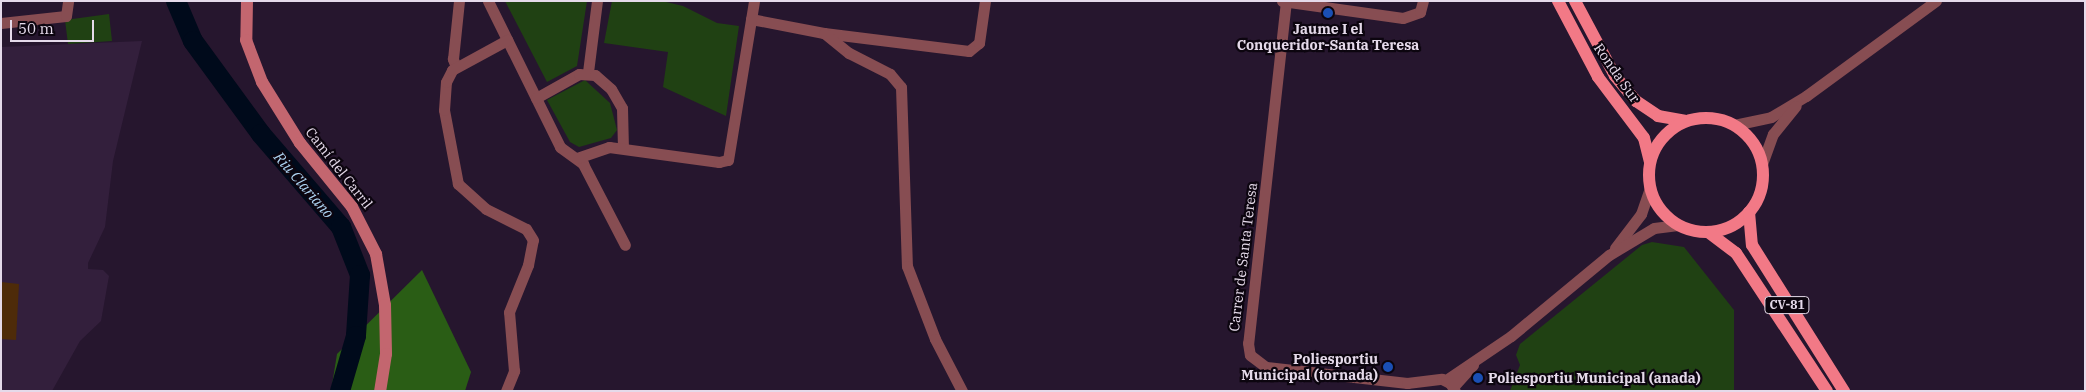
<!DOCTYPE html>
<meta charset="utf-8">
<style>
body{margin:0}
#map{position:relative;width:2086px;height:392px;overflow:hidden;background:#26162e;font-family:"IBM Plex Serif",serif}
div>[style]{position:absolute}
.built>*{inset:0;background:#331f3c}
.green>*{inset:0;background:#204113}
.forest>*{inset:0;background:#2a5d15}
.river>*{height:20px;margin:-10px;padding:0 10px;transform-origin:10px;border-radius:10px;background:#000a1b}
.building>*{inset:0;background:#4e2b09}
.street>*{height:11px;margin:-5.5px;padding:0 5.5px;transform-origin:5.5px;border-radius:5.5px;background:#874d52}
.secondary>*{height:12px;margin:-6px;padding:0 6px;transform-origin:6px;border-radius:6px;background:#c3666f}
.primary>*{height:12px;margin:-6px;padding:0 6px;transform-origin:6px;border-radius:6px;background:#f27986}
.primary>.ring{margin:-6px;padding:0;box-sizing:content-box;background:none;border:12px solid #f27986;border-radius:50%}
.dots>*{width:14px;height:14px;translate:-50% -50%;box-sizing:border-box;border:2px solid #0c050f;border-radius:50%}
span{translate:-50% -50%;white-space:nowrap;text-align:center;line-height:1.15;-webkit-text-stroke:4.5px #0c050f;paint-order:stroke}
.shield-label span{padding:1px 4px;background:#0c050f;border:1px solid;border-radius:4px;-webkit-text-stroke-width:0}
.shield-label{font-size:12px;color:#e5daea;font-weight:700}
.poi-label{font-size:14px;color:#e5daea;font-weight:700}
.right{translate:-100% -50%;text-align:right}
.left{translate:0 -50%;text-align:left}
.street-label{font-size:14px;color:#e5daea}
.water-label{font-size:15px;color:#aed3f2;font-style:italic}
.frame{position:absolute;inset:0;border:2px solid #e5daea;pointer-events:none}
.scale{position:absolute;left:10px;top:20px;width:84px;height:22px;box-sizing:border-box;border:2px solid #e5daea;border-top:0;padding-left:6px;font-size:15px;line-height:18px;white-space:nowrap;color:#e5daea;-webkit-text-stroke:4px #0c050f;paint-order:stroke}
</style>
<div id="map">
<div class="built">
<i style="clip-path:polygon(142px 41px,113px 161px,105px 227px,88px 263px,88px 269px,103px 270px,109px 276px,101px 321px,80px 341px,52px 391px,1px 391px,1px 47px)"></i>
</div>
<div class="green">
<i style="clip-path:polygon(505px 1px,587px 1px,577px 66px,547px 82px)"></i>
<i style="clip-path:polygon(612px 1px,662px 1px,683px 6px,717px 23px,739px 26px,726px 116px,663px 87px,668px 52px,604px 43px)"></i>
<i style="clip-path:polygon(109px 14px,112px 41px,68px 44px,65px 20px)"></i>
<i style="clip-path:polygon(585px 80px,610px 103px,617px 130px,611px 138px,579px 147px,570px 142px,547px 100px)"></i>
<i style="clip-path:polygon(1652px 242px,1684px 247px,1734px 310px,1734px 391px,1510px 391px,1520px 365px,1516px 355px,1520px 344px,1642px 245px)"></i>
</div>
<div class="forest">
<i style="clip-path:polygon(422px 270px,471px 372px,465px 391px,331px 391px,337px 354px)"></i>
</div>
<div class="river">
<i style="left:176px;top:1px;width:43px;rotate:67deg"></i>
<i style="left:193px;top:41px;width:115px;rotate:53.8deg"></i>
<i style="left:261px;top:134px;width:123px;rotate:49.3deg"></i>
<i style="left:341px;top:227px;width:52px;rotate:68.4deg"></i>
<i style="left:360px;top:275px;width:61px;rotate:93.8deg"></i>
<i style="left:356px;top:336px;width:57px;rotate:106.2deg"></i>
</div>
<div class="building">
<i style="clip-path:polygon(1px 282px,19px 284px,16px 340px,1px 339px)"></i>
</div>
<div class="street">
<i style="left:488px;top:1px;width:163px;rotate:63.7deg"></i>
<i style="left:560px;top:147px;width:29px;rotate:36deg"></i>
<i style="left:583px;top:164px;width:91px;rotate:62.6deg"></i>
<i style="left:1282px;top:1px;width:122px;rotate:8deg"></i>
<i style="left:1403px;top:18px;width:18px;rotate:-19deg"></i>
<i style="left:1420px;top:12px;width:11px;rotate:-75deg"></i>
<i style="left:1286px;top:1px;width:344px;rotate:96.3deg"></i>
<i style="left:1248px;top:343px;width:12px;rotate:81deg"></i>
<i style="left:1250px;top:355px;width:20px;rotate:37deg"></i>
<i style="left:1266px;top:367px;width:142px;rotate:6.5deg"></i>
<i style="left:1407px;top:383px;width:35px;rotate:-7deg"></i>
<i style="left:1442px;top:379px;width:9px;rotate:27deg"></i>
<i style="left:1450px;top:383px;width:9px;rotate:58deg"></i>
<i style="left:751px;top:19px;width:74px;rotate:10.9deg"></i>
<i style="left:824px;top:33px;width:146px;rotate:7.1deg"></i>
<i style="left:969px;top:51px;width:13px;rotate:-39deg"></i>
<i style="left:979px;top:43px;width:42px;rotate:-81.9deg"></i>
<i style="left:1px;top:23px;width:65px;rotate:-6.1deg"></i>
<i style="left:66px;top:16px;width:15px;rotate:-82deg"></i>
<i style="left:824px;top:33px;width:32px;rotate:39deg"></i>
<i style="left:849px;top:53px;width:46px;rotate:27.1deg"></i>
<i style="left:890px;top:74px;width:17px;rotate:50deg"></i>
<i style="left:901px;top:87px;width:179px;rotate:88.1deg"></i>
<i style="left:907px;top:266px;width:78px;rotate:69deg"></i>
<i style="left:935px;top:339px;width:59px;rotate:62.6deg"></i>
<i style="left:456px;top:67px;width:9px;rotate:-111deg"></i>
<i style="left:453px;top:59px;width:58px;rotate:-84.1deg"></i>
<i style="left:588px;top:72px;width:72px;rotate:-82.8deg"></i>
<i style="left:536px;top:98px;width:49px;rotate:-29.2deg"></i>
<i style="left:579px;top:74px;width:16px;rotate:4deg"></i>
<i style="left:595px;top:75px;width:21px;rotate:41deg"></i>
<i style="left:611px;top:89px;width:22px;rotate:60deg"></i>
<i style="left:622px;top:108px;width:40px;rotate:88.6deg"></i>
<i style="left:1734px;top:125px;width:38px;rotate:-12deg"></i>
<i style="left:1771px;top:117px;width:41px;rotate:-31deg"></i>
<i style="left:1806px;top:96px;width:161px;rotate:-36.2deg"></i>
<i style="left:577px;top:158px;width:34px;rotate:-19deg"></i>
<i style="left:609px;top:147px;width:111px;rotate:7.8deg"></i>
<i style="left:719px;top:162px;width:9px;rotate:-13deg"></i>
<i style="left:728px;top:160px;width:161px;rotate:-80.7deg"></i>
<i style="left:1762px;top:164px;width:32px;rotate:-70deg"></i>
<i style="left:1773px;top:134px;width:36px;rotate:-51deg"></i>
<i style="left:1615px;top:248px;width:43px;rotate:-52.6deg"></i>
<i style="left:1641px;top:214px;width:28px;rotate:-71deg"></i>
<i style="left:1446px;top:380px;width:78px;rotate:-34.1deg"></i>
<i style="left:1511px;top:336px;width:127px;rotate:-39.6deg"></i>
<i style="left:1609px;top:255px;width:52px;rotate:-31deg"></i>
<i style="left:1654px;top:228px;width:24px;rotate:-7deg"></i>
<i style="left:1453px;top:387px;width:30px;rotate:-48deg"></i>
<i style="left:506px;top:391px;width:22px;rotate:-68deg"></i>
<i style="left:514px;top:371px;width:59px;rotate:-94.8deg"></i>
<i style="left:509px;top:312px;width:51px;rotate:-68deg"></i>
<i style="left:528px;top:265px;width:25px;rotate:-79deg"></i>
<i style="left:533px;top:240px;width:13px;rotate:-122deg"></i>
<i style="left:526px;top:229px;width:45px;rotate:-153.4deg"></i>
<i style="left:486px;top:209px;width:38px;rotate:-138deg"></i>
<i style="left:458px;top:184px;width:75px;rotate:-100.7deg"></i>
<i style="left:444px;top:110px;width:28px;rotate:-86deg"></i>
<i style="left:446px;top:82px;width:13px;rotate:-63deg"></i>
<i style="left:452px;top:70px;width:63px;rotate:-28.6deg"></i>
</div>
<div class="secondary">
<i style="left:247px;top:1px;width:39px;rotate:91deg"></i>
<i style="left:246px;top:40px;width:45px;rotate:69.1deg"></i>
<i style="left:262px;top:82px;width:72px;rotate:58.1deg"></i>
<i style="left:300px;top:143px;width:82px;rotate:50.9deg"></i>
<i style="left:352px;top:207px;width:53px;rotate:62.9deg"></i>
<i style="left:376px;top:254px;width:52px;rotate:80deg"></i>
<i style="left:385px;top:305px;width:49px;rotate:88.8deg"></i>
<i style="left:386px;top:354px;width:37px;rotate:99deg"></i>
</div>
<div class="primary">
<i style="left:1558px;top:1px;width:86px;rotate:62.2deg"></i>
<i style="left:1598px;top:77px;width:76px;rotate:53deg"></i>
<i style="left:1644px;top:138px;width:25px;rotate:76deg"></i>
<i style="left:1575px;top:1px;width:85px;rotate:61.9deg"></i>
<i style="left:1615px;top:76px;width:33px;rotate:50deg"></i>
<i style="left:1636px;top:101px;width:27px;rotate:34deg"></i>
<i style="left:1658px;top:116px;width:27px;rotate:10deg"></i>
<i class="ring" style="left:1649px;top:118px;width:102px;height:102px"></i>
<i style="left:1749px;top:212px;width:33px;rotate:85deg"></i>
<i style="left:1752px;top:245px;width:173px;rotate:57.8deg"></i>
<i style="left:1708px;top:232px;width:35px;rotate:37deg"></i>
<i style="left:1736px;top:253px;width:165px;rotate:56.6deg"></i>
</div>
<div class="dots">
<i style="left:1328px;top:13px;background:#1a4fb4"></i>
<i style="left:1388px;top:367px;background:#1a4fb4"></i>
<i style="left:1478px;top:378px;background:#1a4fb4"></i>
</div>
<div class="shield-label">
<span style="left:1787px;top:305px">CV-81</span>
</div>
<div class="poi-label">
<span style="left:1328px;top:37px">Jaume I el<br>Conqueridor-Santa Teresa</span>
<span class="right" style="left:1378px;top:367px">Poliesportiu<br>Municipal (tornada)</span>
<span class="left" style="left:1488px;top:378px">Poliesportiu Municipal (anada)</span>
</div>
<div class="street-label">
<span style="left:1617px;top:73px;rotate:55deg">Ronda Sur</span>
<span style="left:339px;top:168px;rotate:52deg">Camí del Carril</span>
<span style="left:1243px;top:257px;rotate:-83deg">Carrer de Santa Teresa</span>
</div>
<div class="water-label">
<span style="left:304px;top:185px;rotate:49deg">Riu Clariano</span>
</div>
<div class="frame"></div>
<div class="scale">50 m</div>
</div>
